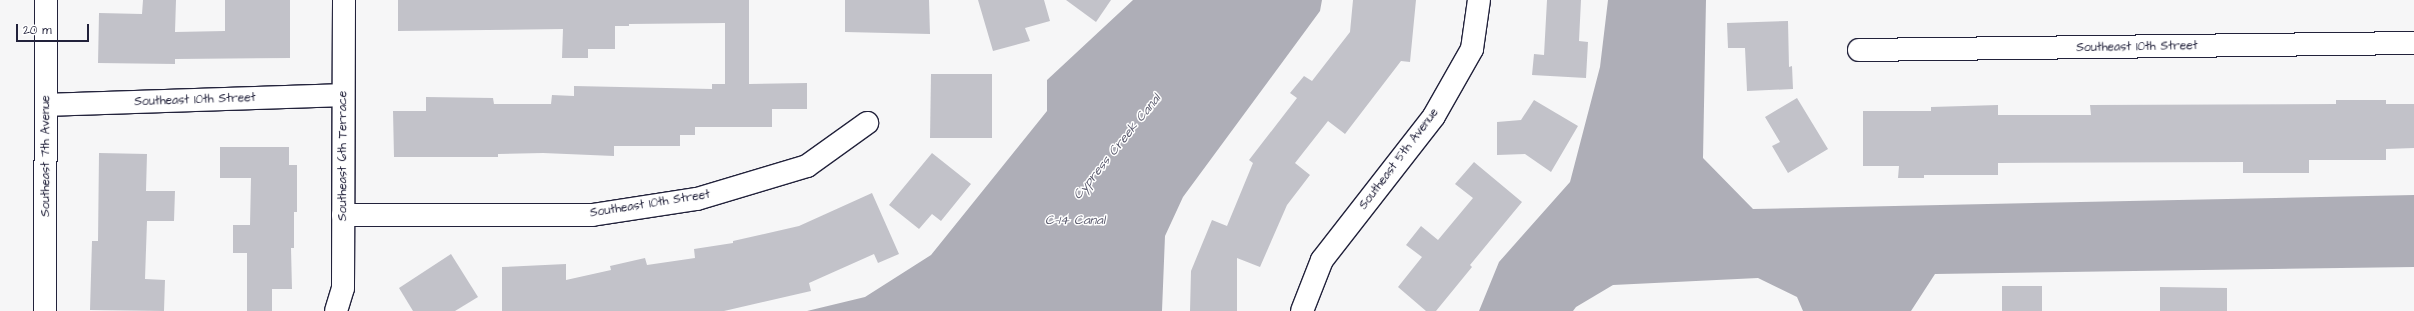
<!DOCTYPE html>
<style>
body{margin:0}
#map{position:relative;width:2414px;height:311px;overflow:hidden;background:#f6f6f7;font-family:"Architects Daughter",sans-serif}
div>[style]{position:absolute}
.water>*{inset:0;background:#aeaeb7}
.building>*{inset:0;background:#c2c2c9}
.roads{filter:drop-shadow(1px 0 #22223b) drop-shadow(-1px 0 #22223b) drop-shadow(0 1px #22223b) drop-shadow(0 -1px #22223b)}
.minor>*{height:22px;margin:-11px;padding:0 11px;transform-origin:11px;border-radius:11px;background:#fff}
span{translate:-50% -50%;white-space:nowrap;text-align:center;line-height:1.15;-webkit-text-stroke:3px #fff;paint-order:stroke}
.street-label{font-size:12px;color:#22223b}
.water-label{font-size:13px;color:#5a5a6d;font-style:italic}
.scale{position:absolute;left:16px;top:24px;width:73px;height:18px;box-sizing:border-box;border:2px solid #22223b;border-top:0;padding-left:5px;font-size:12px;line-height:14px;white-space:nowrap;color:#22223b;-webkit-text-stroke:3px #fff;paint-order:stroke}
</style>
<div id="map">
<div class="water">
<i style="clip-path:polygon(1133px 0,1322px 0,1320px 11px,1183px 197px,1165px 236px,1162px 311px,807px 311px,865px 297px,931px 255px,1047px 111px,1047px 80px)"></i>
<i style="clip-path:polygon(1608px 0,1706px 0,1703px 158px,1753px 209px,2414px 195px,2414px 267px,1935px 274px,1911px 311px,1803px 311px,1797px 297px,1758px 278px,1613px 285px,1576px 307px,1573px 311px,1479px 311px,1499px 262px,1570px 182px,1600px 67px)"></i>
</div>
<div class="building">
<i style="clip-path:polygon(143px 0,176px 0,175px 32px,225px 31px,225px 0,290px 0,290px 58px,175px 59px,175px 64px,98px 63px,99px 13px,142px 14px)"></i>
<i style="clip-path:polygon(398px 0,749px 0,749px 84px,807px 83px,807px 109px,772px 109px,772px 127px,695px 127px,695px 135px,680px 135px,680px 146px,614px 146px,614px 156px,543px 153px,498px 154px,498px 157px,394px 157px,393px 111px,426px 111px,426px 97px,493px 98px,494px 104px,551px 104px,552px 95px,574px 96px,574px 86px,712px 89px,712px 84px,725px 84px,725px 23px,629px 24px,629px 26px,615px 26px,615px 49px,588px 49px,588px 58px,562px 58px,563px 29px,398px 31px)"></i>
<i style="clip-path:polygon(845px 0,929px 0,930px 34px,845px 32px)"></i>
<i style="clip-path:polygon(978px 0,1044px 0,1050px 21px,1025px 28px,1030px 41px,993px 51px)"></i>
<i style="clip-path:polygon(1066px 0,1111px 0,1096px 22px)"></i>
<i style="clip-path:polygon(1353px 0,1416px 0,1410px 62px,1401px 61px,1345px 134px,1328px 121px,1295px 163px,1310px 175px,1287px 205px,1260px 267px,1237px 258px,1237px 311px,1190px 311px,1191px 271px,1212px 220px,1227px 226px,1253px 163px,1249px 160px,1297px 98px,1290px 93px,1304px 76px,1312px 81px,1350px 32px)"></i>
<i style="clip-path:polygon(1547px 0,1581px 0,1579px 41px,1588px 42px,1586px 78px,1532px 75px,1534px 54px,1544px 55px)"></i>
<i style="clip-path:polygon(1788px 21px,1789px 67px,1792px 66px,1793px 89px,1747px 91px,1745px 48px,1728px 48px,1727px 23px)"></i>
<i style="clip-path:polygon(931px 74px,992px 74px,992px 138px,930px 138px)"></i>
<i style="clip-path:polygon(1797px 98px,1828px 149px,1788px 173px,1772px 146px,1780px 142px,1765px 117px)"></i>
<i style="clip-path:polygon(1534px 100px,1578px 126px,1551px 172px,1525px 154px,1497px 155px,1497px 122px,1521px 120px)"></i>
<i style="clip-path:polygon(2336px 100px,2386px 100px,2386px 104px,2414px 104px,2414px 148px,2386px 149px,2386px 160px,2309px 160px,2309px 173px,2243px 173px,2243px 162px,1998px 163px,1998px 175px,1924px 175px,1924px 178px,1898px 178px,1899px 166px,1863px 166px,1863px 111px,1931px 111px,1931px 107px,1998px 105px,1998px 115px,2091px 115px,2090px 105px,2336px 104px)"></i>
<i style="clip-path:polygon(220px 147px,289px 147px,289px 165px,297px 165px,297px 212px,294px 212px,294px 248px,291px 248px,292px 289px,272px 289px,272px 311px,247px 311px,247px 253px,233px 253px,233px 225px,250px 225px,251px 178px,220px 178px)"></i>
<i style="clip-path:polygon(99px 153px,147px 154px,146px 191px,175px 191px,174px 221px,147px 221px,145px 279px,165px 280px,164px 311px,90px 310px,92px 241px,98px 241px)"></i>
<i style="clip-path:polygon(932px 153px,971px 184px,941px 221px,932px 214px,919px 229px,889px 205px)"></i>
<i style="clip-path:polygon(1474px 162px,1522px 202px,1470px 265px,1472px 267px,1436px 311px,1426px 311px,1398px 287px,1422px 257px,1406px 245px,1421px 226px,1438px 240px,1473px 198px,1455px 184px)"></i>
<i style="clip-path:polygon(872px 193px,899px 254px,878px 263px,874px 254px,809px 283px,811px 291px,724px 311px,502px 311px,502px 267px,566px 264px,566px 280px,611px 270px,610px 266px,645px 258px,647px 265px,695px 258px,694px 249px,733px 243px,733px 241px,799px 226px)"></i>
<i style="clip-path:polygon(451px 254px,478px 297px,455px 311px,413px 311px,399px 288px)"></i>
<i style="clip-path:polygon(2002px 286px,2042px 286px,2042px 311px,2002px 311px)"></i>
<i style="clip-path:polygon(2160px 287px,2227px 288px,2227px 311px,2160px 311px)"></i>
</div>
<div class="roads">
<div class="minor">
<i style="left:1859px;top:50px;width:555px;rotate:-0.72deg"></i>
<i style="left:47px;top:105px;width:296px;rotate:-1.9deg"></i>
<i style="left:343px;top:215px;width:249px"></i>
<i style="left:592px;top:215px;width:106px;rotate:-8.7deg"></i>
<i style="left:697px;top:199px;width:115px;rotate:-16.7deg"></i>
<i style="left:807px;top:166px;width:74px;rotate:-35.6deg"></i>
<i style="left:45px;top:311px;width:311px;rotate:-89.8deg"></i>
<i style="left:336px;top:311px;width:24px;rotate:-73deg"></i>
<i style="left:343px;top:288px;width:288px;rotate:-89.8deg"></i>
<i style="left:1302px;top:311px;width:55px;rotate:-68.6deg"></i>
<i style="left:1322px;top:260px;width:182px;rotate:-52.1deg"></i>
<i style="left:1434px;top:116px;width:77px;rotate:-60.4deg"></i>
<i style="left:1472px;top:49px;width:49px;rotate:-81.9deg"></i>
</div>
</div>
<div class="street-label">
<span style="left:2137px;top:47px;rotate:-1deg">Southeast 10th Street</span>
<span style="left:195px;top:100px;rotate:-2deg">Southeast 10th Street</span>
<span style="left:46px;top:156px;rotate:-90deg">Southeast 7th Avenue</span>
<span style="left:343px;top:156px;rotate:-90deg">Southeast 6th Terrace</span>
<span style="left:1399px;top:159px;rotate:-53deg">Southeast 5th Avenue</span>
<span style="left:650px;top:204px;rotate:-9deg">Southeast 10th Street</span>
</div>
<div class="water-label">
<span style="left:1117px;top:147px;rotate:-51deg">Cypress Creek Canal</span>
<span style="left:1075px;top:220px">C-14 Canal</span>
</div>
<div class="scale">20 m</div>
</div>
